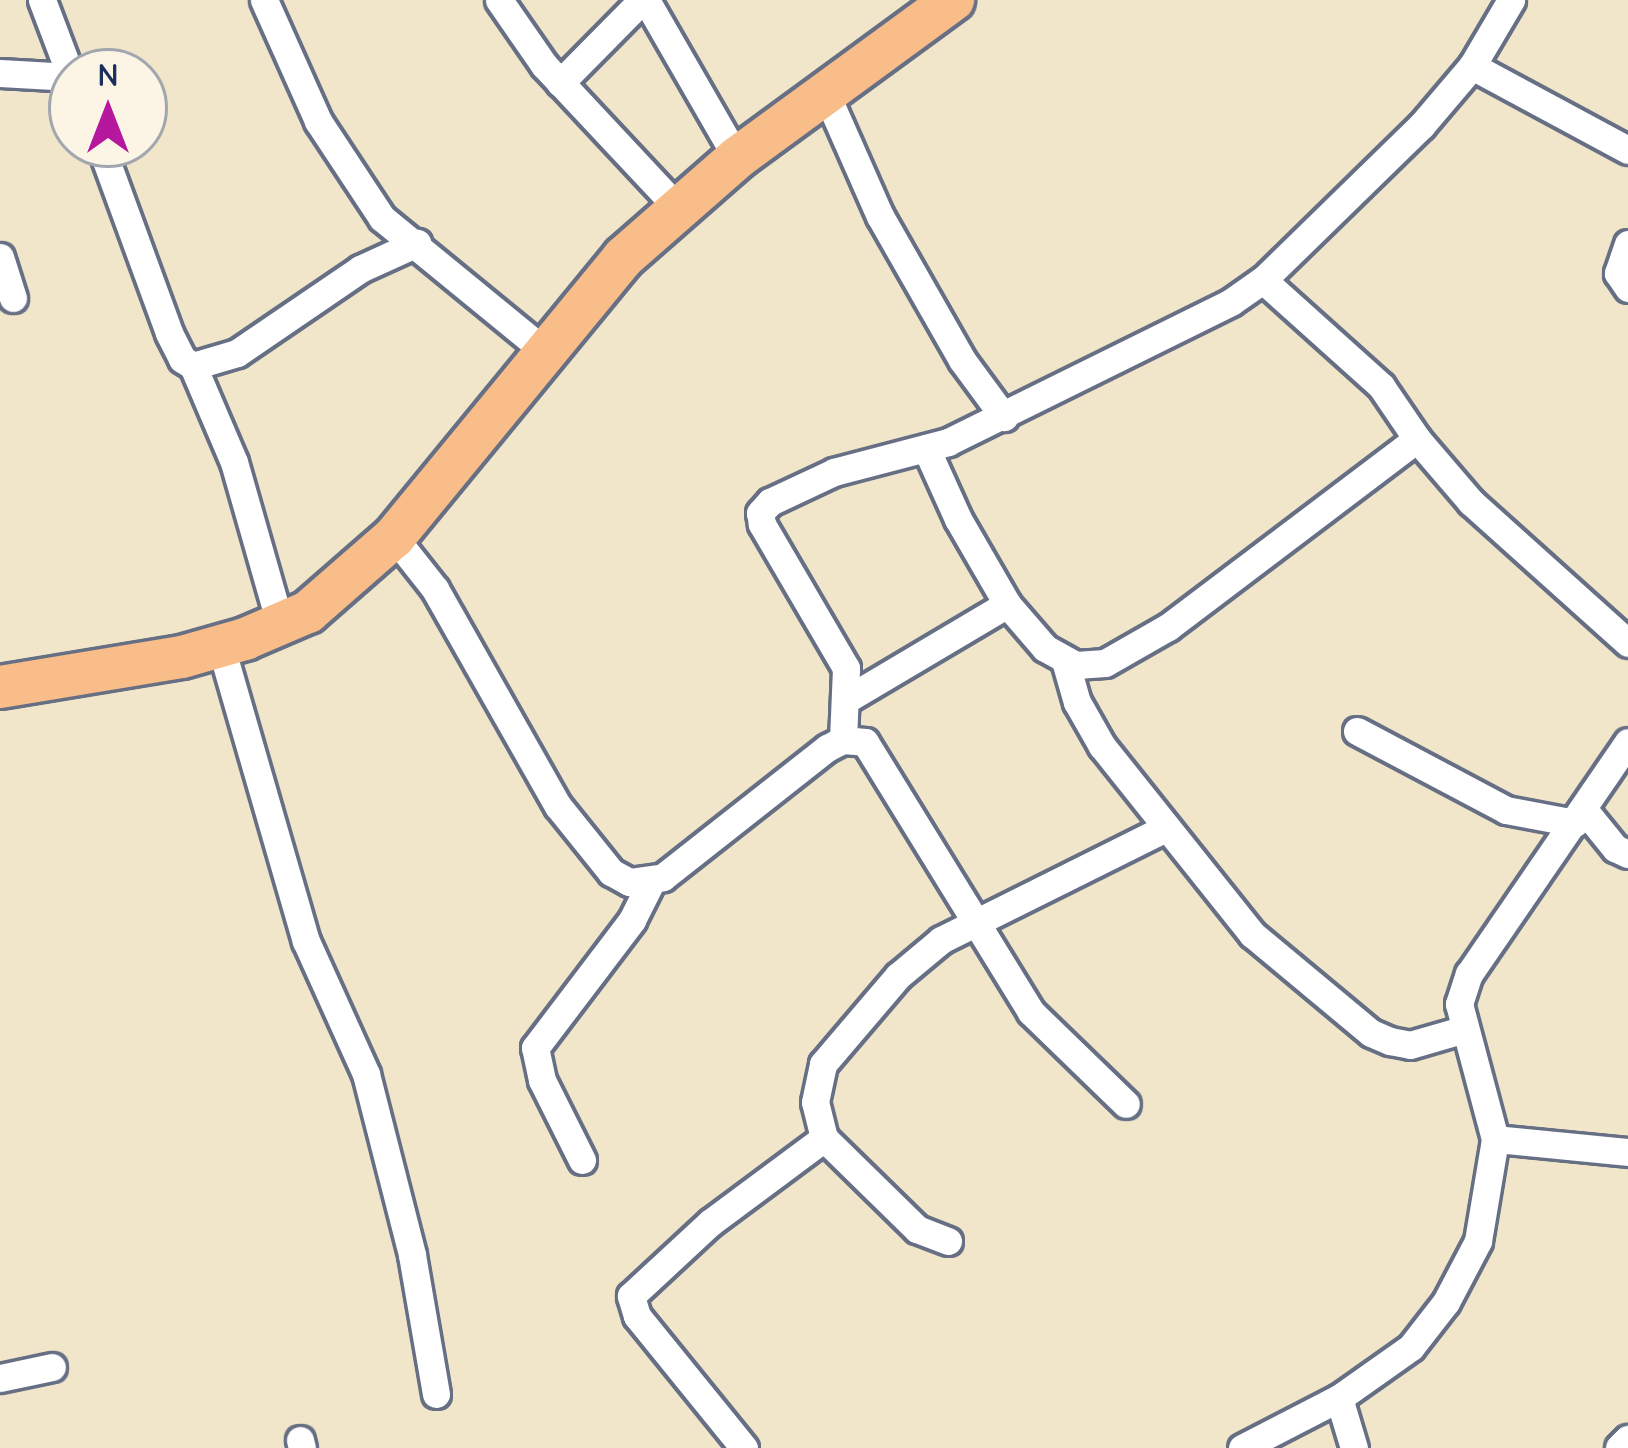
<!DOCTYPE html>
<style>
body{margin:0}
#map{position:relative;width:1628px;height:1448px;overflow:hidden;background:#f1e6ca;font-family:"Comic Neue",sans-serif}
div>[style]{position:absolute}
.roads{filter:drop-shadow(3px 0 #666f84) drop-shadow(-3px 0 #666f84) drop-shadow(0 3px #666f84) drop-shadow(0 -3px #666f84)}
.street>*{height:27px;margin:-13.5px;padding:0 13.5px;transform-origin:13.5px;border-radius:13.5px;background:#fff}
.primary>*{height:42px;margin:-21px;padding:0 21px;transform-origin:21px;border-radius:21px;background:#f8bd89}
span{translate:-50% -50%;white-space:nowrap;text-align:center;line-height:1.15;-webkit-text-stroke:12px #fcf5e5;paint-order:stroke}
.north{position:absolute;left:48px;top:48px;width:120px;height:120px;box-sizing:border-box;background:#fcf5e5;border:3px solid #a2a6af;border-radius:50%;rotate:0deg;font-size:33px;font-weight:700;line-height:48px;text-align:center;color:#1b2f5e}
.north::after{content:'';display:block;margin:auto;width:42px;height:54px;background:#b5179e;clip-path:polygon(50% 0,100% 100%,50% 72%,0 100%)}
</style>
<div id="map">
<div class="roads">
<div class="street">
<i style="left:42px;top:0;width:85px;rotate:69.2deg"></i>
<i style="left:264px;top:0;width:133px;rotate:65.9deg"></i>
<i style="left:318px;top:121px;width:116px;rotate:56.6deg"></i>
<i style="left:382px;top:218px;width:215px;rotate:39.3deg"></i>
<i style="left:499px;top:0;width:79px;rotate:55.3deg"></i>
<i style="left:544px;top:65px;width:196px;rotate:46.9deg"></i>
<i style="left:646px;top:0;width:182px;rotate:60.1deg"></i>
<i style="left:1472px;top:66px;width:177px;rotate:28.3deg"></i>
<i style="left:0;top:73px;width:71px;rotate:3.2deg"></i>
<i style="left:560px;top:83px;width:117px;rotate:-45.3deg"></i>
<i style="left:827px;top:96px;width:131px;rotate:66.2deg"></i>
<i style="left:880px;top:216px;width:166px;rotate:60.3deg"></i>
<i style="left:962px;top:360px;width:71px;rotate:53.6deg"></i>
<i style="left:100px;top:144px;width:201px;rotate:69.9deg"></i>
<i style="left:169px;top:333px;width:29px;rotate:63deg"></i>
<i style="left:182px;top:359px;width:13px;rotate:32deg"></i>
<i style="left:193px;top:366px;width:104px;rotate:66.9deg"></i>
<i style="left:234px;top:462px;width:168px;rotate:74.1deg"></i>
<i style="left:1628px;top:244px;width:31px;rotate:109deg"></i>
<i style="left:1618px;top:273px;width:18px;rotate:56deg"></i>
<i style="left:0;top:257px;width:43px;rotate:72.4deg"></i>
<i style="left:1263px;top:280px;width:159px;rotate:41.9deg"></i>
<i style="left:1381px;top:386px;width:64px;rotate:55.8deg"></i>
<i style="left:1417px;top:439px;width:83px;rotate:49.4deg"></i>
<i style="left:1471px;top:502px;width:211px;rotate:41.9deg"></i>
<i style="left:193px;top:366px;width:46px;rotate:-16.5deg"></i>
<i style="left:237px;top:353px;width:149px;rotate:-34.3deg"></i>
<i style="left:360px;top:269px;width:63px;rotate:-24.5deg"></i>
<i style="left:926px;top:448px;width:78px;rotate:65.7deg"></i>
<i style="left:958px;top:519px;width:98px;rotate:60deg"></i>
<i style="left:1007px;top:604px;width:58px;rotate:49.2deg"></i>
<i style="left:1045px;top:648px;width:35px;rotate:29deg"></i>
<i style="left:1076px;top:665px;width:29px;rotate:-4deg"></i>
<i style="left:1105px;top:663px;width:73px;rotate:-29.7deg"></i>
<i style="left:1168px;top:627px;width:312px;rotate:-37.1deg"></i>
<i style="left:394px;top:537px;width:66px;rotate:51.7deg"></i>
<i style="left:435px;top:589px;width:249px;rotate:60.5deg"></i>
<i style="left:558px;top:806px;width:85px;rotate:51.2deg"></i>
<i style="left:611px;top:872px;width:21px;rotate:29deg"></i>
<i style="left:629px;top:882px;width:34px;rotate:-8deg"></i>
<i style="left:663px;top:877px;width:209px;rotate:-38.2deg"></i>
<i style="left:827px;top:748px;width:18px;rotate:-27deg"></i>
<i style="left:843px;top:740px;width:22px;rotate:5deg"></i>
<i style="left:865px;top:742px;width:317px;rotate:58.4deg"></i>
<i style="left:1031px;top:1012px;width:132px;rotate:44.1deg"></i>
<i style="left:221px;top:647px;width:306px;rotate:73.9deg"></i>
<i style="left:306px;top:941px;width:146px;rotate:65.7deg"></i>
<i style="left:366px;top:1074px;width:187px;rotate:75.7deg"></i>
<i style="left:412px;top:1255px;width:141px;rotate:80.2deg"></i>
<i style="left:1066px;top:664px;width:40px;rotate:74deg"></i>
<i style="left:1077px;top:702px;width:51px;rotate:60.4deg"></i>
<i style="left:1102px;top:746px;width:241px;rotate:51.4deg"></i>
<i style="left:1252px;top:934px;width:155px;rotate:39.8deg"></i>
<i style="left:1371px;top:1033px;width:21px;rotate:23deg"></i>
<i style="left:1390px;top:1041px;width:20px;rotate:11deg"></i>
<i style="left:1410px;top:1045px;width:57px;rotate:-16.2deg"></i>
<i style="left:849px;top:698px;width:184px;rotate:-30.7deg"></i>
<i style="left:1357px;top:731px;width:169px;rotate:27.9deg"></i>
<i style="left:1506px;top:810px;width:70px;rotate:10.7deg"></i>
<i style="left:843px;top:740px;width:72px;rotate:-87.6deg"></i>
<i style="left:846px;top:668px;width:167px;rotate:-120.3deg"></i>
<i style="left:762px;top:524px;width:11px;rotate:-100deg"></i>
<i style="left:760px;top:513px;width:15px;rotate:-48deg"></i>
<i style="left:770px;top:502px;width:71px;rotate:-25.1deg"></i>
<i style="left:834px;top:472px;width:118px;rotate:-14.7deg"></i>
<i style="left:948px;top:442px;width:316px;rotate:-26.3deg"></i>
<i style="left:1231px;top:302px;width:39px;rotate:-35deg"></i>
<i style="left:1263px;top:280px;width:221px;rotate:-44.3deg"></i>
<i style="left:1421px;top:126px;width:79px;rotate:-49.6deg"></i>
<i style="left:1472px;top:66px;width:77px;rotate:-59.4deg"></i>
<i style="left:1585px;top:811px;width:48px;rotate:51deg"></i>
<i style="left:1615px;top:848px;width:14px;rotate:25deg"></i>
<i style="left:1495px;top:1139px;width:134px;rotate:5.6deg"></i>
<i style="left:582px;top:1160px;width:89px;rotate:-116.6deg"></i>
<i style="left:542px;top:1080px;width:33px;rotate:-102deg"></i>
<i style="left:535px;top:1048px;width:161px;rotate:-52.8deg"></i>
<i style="left:632px;top:920px;width:42px;rotate:-63.4deg"></i>
<i style="left:948px;top:1241px;width:33px;rotate:-159deg"></i>
<i style="left:917px;top:1229px;width:130px;rotate:-135.6deg"></i>
<i style="left:824px;top:1138px;width:37px;rotate:-104deg"></i>
<i style="left:815px;top:1102px;width:39px;rotate:-78deg"></i>
<i style="left:823px;top:1064px;width:116px;rotate:-49.6deg"></i>
<i style="left:898px;top:976px;width:56px;rotate:-39.9deg"></i>
<i style="left:941px;top:940px;width:249px;rotate:-26.5deg"></i>
<i style="left:0;top:1378px;width:53px;rotate:-11.9deg"></i>
<i style="left:1339px;top:1398px;width:52px;rotate:73.3deg"></i>
<i style="left:300px;top:1440px;width:8px;rotate:76deg"></i>
<i style="left:744px;top:1448px;width:170px;rotate:-129deg"></i>
<i style="left:637px;top:1316px;width:21px;rotate:-107deg"></i>
<i style="left:631px;top:1296px;width:109px;rotate:-42.8deg"></i>
<i style="left:711px;top:1222px;width:141px;rotate:-36.6deg"></i>
<i style="left:1242px;top:1448px;width:109px;rotate:-27.3deg"></i>
<i style="left:1339px;top:1398px;width:88px;rotate:-35.3deg"></i>
<i style="left:1411px;top:1347px;width:57px;rotate:-52.1deg"></i>
<i style="left:1446px;top:1302px;width:69px;rotate:-62.3deg"></i>
<i style="left:1478px;top:1241px;width:103px;rotate:-80.5deg"></i>
<i style="left:1495px;top:1139px;width:140px;rotate:-104.9deg"></i>
<i style="left:1459px;top:1004px;width:32px;rotate:-72deg"></i>
<i style="left:1469px;top:974px;width:281px;rotate:-55.6deg"></i>
<i style="left:1619px;top:1448px;width:13px;rotate:-45deg"></i>
</div>
<div class="primary">
<i style="left:0;top:687px;width:184px;rotate:-9.4deg"></i>
<i style="left:182px;top:657px;width:66px;rotate:-15.9deg"></i>
<i style="left:245px;top:639px;width:69px;rotate:-23.2deg"></i>
<i style="left:308px;top:612px;width:114px;rotate:-41.1deg"></i>
<i style="left:394px;top:537px;width:362px;rotate:-50.6deg"></i>
<i style="left:624px;top:257px;width:150px;rotate:-41.2deg"></i>
<i style="left:737px;top:158px;width:268px;rotate:-36.2deg"></i>
</div>
</div>
<div class="north">N</div>
</div>
